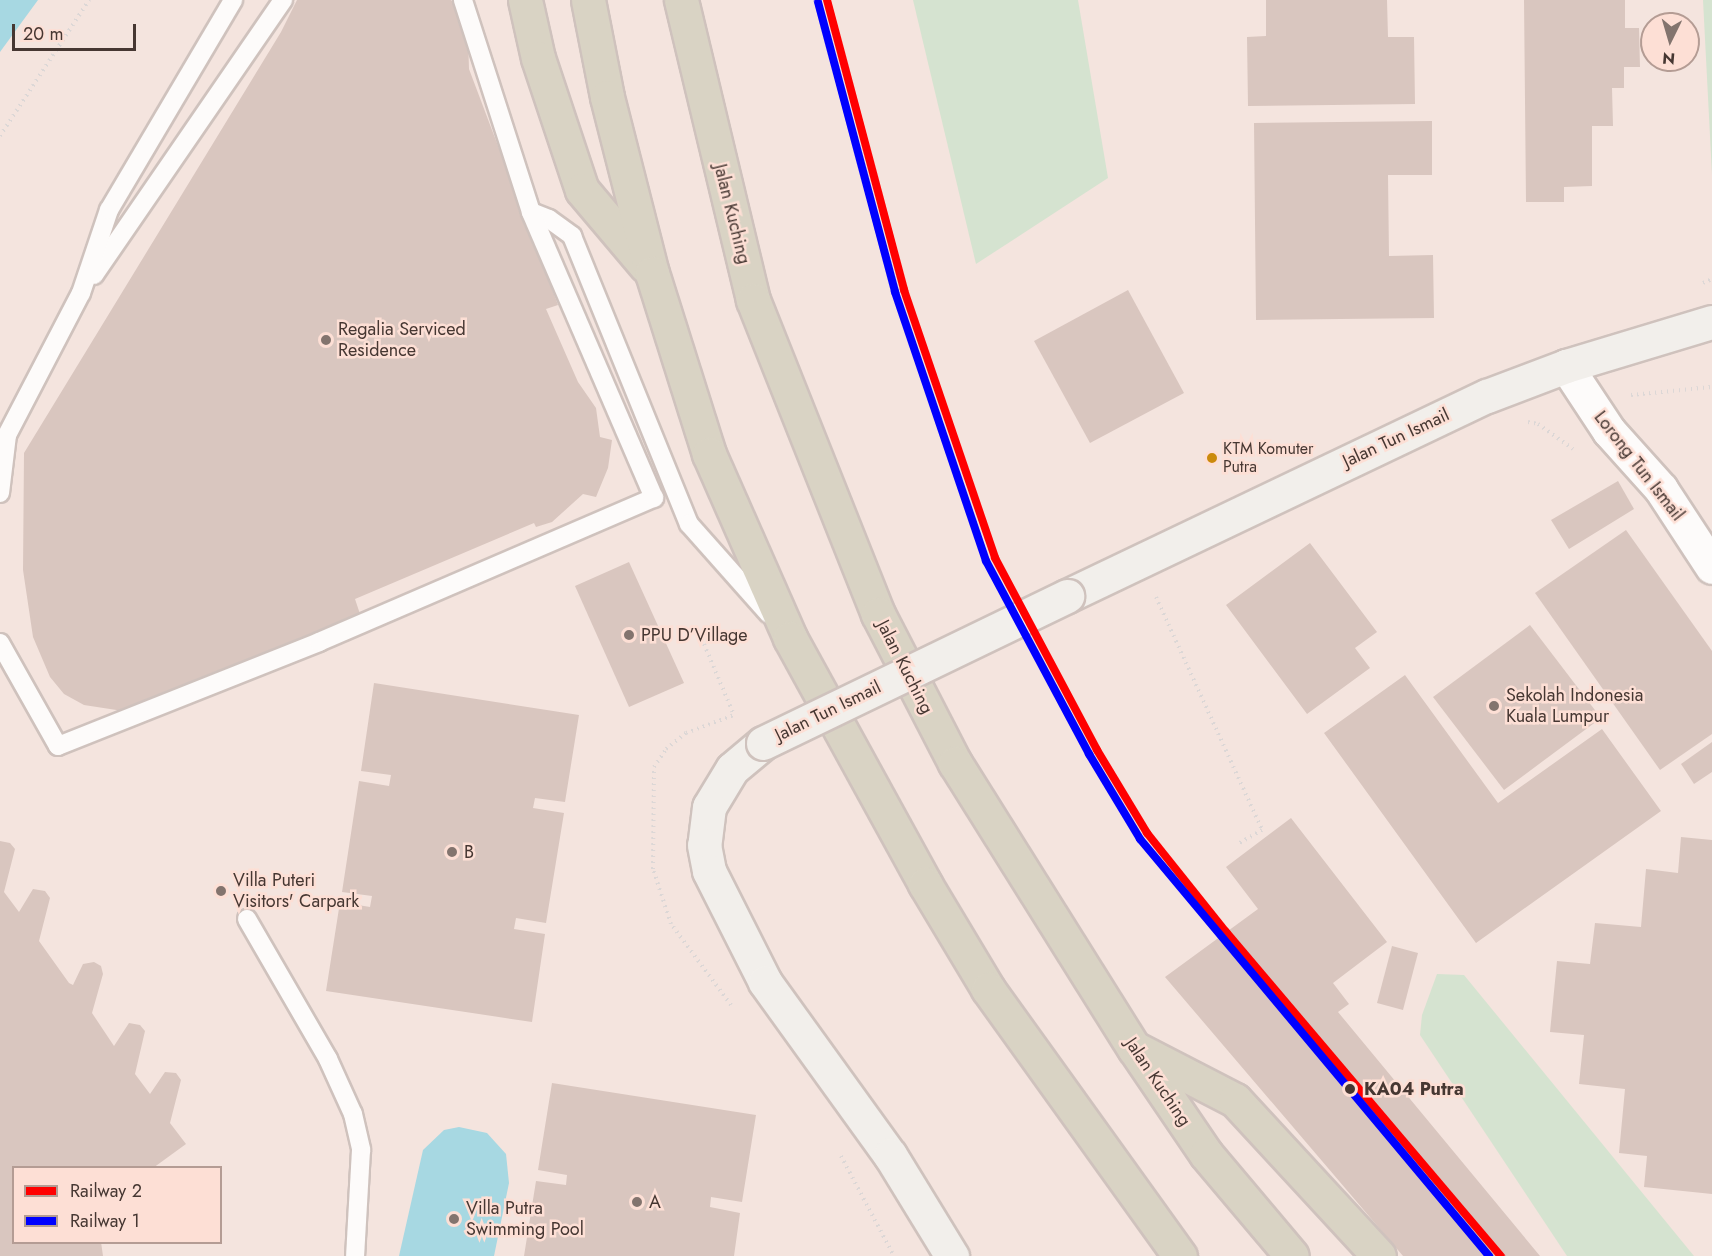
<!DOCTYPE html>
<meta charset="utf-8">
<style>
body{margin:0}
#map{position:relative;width:1712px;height:1256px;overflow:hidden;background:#f4e4de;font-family:Jost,sans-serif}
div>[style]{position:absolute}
.green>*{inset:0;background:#d5e3d0}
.water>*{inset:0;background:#a7d8e2}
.building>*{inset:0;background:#d9c6bf}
.path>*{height:4px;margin-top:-2px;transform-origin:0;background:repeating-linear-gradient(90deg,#dcd7d6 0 1.5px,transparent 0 6px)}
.roads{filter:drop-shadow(2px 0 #cfc2bd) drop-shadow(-2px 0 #cfc2bd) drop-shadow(0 2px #cfc2bd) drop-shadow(0 -2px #cfc2bd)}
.lane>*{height:18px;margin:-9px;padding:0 9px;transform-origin:9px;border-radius:9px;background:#fdfbfa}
.street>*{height:33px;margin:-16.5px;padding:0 16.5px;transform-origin:16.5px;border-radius:16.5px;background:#fdfbfa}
.secondary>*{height:33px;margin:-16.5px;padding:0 16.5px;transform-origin:16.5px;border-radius:16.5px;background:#f2efeb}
.highway>*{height:33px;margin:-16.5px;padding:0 16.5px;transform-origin:16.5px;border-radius:16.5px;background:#d9d3c4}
.bridges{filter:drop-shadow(2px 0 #cfc2bd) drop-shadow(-2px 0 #cfc2bd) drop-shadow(0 2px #cfc2bd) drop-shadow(0 -2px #cfc2bd)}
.secondary-bridge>*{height:33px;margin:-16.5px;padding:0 16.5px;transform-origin:16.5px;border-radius:16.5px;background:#f2efeb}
.rail-1>*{height:8px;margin:-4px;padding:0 4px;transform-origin:4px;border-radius:4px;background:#f00}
.rail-2>*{height:8px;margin:-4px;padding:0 4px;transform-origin:4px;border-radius:4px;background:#00f}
.dots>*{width:16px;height:16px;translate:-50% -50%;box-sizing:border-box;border:3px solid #fddfd5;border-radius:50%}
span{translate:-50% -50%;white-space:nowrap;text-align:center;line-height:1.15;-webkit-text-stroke:5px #fddfd5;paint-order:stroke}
.bus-label{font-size:16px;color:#463732}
.left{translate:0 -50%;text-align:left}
.street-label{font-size:18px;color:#463732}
.poi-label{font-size:18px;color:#463732}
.stop-label{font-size:18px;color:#463732;font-weight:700}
.legend{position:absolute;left:12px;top:1166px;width:210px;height:78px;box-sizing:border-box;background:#fddfd5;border:2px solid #b49c94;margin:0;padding:8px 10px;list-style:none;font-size:18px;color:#463732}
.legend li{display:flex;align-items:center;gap:12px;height:30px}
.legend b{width:30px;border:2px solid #b49c94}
.north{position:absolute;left:1640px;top:12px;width:60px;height:60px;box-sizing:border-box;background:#fddfd5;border:2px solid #b49c94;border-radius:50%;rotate:185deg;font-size:16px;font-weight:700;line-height:24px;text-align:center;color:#463732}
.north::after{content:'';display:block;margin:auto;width:21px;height:27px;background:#83746e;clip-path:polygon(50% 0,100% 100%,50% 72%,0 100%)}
.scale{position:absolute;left:12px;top:24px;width:124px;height:27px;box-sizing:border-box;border:3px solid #463732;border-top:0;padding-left:8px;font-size:18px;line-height:21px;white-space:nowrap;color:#463732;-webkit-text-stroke:4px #fddfd5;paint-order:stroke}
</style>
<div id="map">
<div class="green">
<i style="clip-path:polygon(913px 0,1078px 0,1108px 178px,976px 264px)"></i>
<i style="clip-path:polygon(1703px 0,1712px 0,1712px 175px)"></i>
<i style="clip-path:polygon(1437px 974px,1464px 975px,1694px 1256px,1567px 1256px,1420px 1035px,1422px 1015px)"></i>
</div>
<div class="water">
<i style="clip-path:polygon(0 0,38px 0,0 52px)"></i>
<i style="clip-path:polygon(459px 1127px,487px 1133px,506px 1154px,509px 1183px,494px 1256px,399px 1256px,423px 1150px,444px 1130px)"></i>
</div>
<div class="building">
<i style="clip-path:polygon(297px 0,451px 0,457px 7px,468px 37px,469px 69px,558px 305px,546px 309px,578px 382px,596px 408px,600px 437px,612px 440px,608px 468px,596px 497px,583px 494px,552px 522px,536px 527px,534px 523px,355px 599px,360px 614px,123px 711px,84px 705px,64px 694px,50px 677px,33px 637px,23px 570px,24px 453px,281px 32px)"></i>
<i style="clip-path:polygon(1266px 0,1387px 0,1388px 37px,1414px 37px,1415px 104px,1248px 106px,1247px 37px,1266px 36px)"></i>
<i style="clip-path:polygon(1524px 0,1625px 0,1625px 28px,1639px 28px,1640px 67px,1624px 67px,1624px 88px,1612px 88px,1613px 126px,1592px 126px,1592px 186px,1564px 187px,1564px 202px,1526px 202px)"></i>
<i style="clip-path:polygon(1432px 121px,1432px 175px,1388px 175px,1389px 256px,1433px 255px,1434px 318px,1256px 320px,1254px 123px)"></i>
<i style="clip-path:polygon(1128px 290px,1184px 393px,1090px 443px,1034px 341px)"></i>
<i style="clip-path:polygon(1618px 481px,1634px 509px,1569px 549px,1551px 520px)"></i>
<i style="clip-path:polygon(1626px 530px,1712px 651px,1712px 734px,1660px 770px,1535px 593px)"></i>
<i style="clip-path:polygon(1310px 543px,1377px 632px,1355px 648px,1370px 668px,1307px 714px,1226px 605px)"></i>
<i style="clip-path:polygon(629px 562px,684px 683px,629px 707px,575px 586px)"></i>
<i style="clip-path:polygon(1530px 625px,1601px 718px,1504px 790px,1433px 697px)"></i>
<i style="clip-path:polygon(1405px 675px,1498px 803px,1602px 729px,1661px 811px,1476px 943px,1324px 733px)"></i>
<i style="clip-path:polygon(374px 683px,579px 715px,565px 802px,535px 798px,533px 808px,564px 813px,546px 923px,516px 918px,514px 929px,545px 934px,532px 1022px,326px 991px,340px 902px,370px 907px,372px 896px,342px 892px,359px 781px,389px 786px,391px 775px,361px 771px)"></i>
<i style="clip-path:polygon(1712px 742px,1712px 772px,1694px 784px,1681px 764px)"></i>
<i style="clip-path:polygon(1291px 818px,1387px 942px,1333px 983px,1349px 1004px,1338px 1012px,1540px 1256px,1403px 1256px,1165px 977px,1258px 909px,1226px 867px)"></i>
<i style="clip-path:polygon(1681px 837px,1712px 840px,1712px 1194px,1644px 1187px,1647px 1156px,1619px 1153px,1625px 1089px,1579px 1084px,1584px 1035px,1550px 1032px,1557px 961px,1590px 964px,1595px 923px,1641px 927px,1646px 869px,1678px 873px)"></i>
<i style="clip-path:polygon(0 841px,10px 843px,15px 849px,4px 892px,19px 912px,33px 889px,45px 891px,50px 898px,39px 941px,69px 983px,73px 985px,83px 964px,94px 962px,101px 966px,103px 974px,92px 1013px,114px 1046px,129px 1023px,140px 1025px,145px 1031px,135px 1074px,150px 1094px,165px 1072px,176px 1073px,181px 1080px,170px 1123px,186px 1144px,153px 1168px,14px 1168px,14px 1242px,101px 1242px,103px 1256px,0 1256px)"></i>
<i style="clip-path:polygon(1392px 946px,1418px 953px,1403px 1010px,1377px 1003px)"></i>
<i style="clip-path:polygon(552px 1083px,756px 1115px,742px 1202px,711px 1197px,710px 1207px,740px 1213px,734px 1256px,524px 1256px,536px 1181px,566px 1185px,567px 1175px,538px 1170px)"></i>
</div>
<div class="path">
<i style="left:0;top:136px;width:163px;rotate:-56.8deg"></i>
<i style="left:1703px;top:283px;width:10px;rotate:-24deg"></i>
<i style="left:1631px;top:395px;width:81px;rotate:-5.6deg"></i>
<i style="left:1528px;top:422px;width:10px;rotate:11deg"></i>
<i style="left:1538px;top:424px;width:43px;rotate:35.5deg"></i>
<i style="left:1156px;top:597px;width:256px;rotate:65.5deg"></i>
<i style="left:1262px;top:830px;width:28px;rotate:150deg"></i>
<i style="left:704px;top:644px;width:77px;rotate:67.1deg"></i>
<i style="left:731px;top:1005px;width:101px;rotate:-126.5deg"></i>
<i style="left:671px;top:924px;width:58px;rotate:-108.1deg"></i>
<i style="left:653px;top:869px;width:102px;rotate:-89.4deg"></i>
<i style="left:654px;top:767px;width:22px;rotate:-56deg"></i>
<i style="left:666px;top:749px;width:26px;rotate:-39deg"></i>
<i style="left:686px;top:733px;width:51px;rotate:-20.6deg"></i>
<i style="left:841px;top:1156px;width:113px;rotate:62.1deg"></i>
</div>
<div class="roads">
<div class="lane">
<i style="left:531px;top:212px;width:19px;rotate:21deg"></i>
<i style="left:549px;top:219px;width:29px;rotate:36deg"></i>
<i style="left:572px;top:236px;width:311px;rotate:67.9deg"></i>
<i style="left:689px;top:524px;width:120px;rotate:48.4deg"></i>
<i style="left:94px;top:275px;width:334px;rotate:-55.5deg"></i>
<i style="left:0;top:493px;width:58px;rotate:-83.1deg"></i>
<i style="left:7px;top:435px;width:160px;rotate:-62.5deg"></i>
<i style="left:81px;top:293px;width:88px;rotate:-71.4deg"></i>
<i style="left:109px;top:210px;width:244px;rotate:-59.4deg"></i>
<i style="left:0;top:643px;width:118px;rotate:60.6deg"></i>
<i style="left:58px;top:746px;width:281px;rotate:-21.7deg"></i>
<i style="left:319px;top:642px;width:365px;rotate:-23.3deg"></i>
<i style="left:654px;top:498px;width:311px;rotate:-113.3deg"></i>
<i style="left:531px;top:212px;width:223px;rotate:-107.8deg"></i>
<i style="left:247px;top:919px;width:162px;rotate:59.9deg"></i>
<i style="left:328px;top:1059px;width:60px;rotate:65.6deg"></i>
<i style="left:353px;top:1114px;width:37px;rotate:77deg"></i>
<i style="left:361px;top:1150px;width:106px;rotate:93.2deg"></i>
</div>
<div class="street">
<i style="left:1566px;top:366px;width:78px;rotate:56.5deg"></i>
<i style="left:1609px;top:431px;width:78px;rotate:48.1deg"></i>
<i style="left:1661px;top:489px;width:93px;rotate:56.8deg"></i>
</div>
<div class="secondary">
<i style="left:1067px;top:596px;width:465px;rotate:-25.5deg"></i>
<i style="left:1487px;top:396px;width:85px;rotate:-20.8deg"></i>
<i style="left:1566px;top:366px;width:152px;rotate:-16.8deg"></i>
<i style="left:763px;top:743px;width:40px;rotate:140deg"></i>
<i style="left:732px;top:769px;width:44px;rotate:121.2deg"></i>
<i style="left:709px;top:807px;width:38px;rotate:97deg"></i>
<i style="left:704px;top:845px;width:26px;rotate:79deg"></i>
<i style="left:709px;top:871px;width:124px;rotate:63.2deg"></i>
<i style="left:765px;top:982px;width:213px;rotate:54.2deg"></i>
<i style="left:890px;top:1155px;width:119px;rotate:58.5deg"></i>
</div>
<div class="highway">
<i style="left:525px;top:0;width:59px;rotate:77.4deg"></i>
<i style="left:538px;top:58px;width:139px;rotate:71.6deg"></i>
<i style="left:582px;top:190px;width:99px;rotate:49.9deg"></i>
<i style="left:588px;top:0;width:99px;rotate:78.9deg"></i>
<i style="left:607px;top:97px;width:182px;rotate:75.7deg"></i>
<i style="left:652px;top:273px;width:190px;rotate:72.5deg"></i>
<i style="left:709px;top:454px;width:201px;rotate:66.2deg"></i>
<i style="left:790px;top:638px;width:281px;rotate:61.2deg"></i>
<i style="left:925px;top:884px;width:122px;rotate:59deg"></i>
<i style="left:988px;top:989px;width:329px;rotate:54.3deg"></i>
<i style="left:681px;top:0;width:309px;rotate:76.5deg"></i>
<i style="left:753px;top:300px;width:338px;rotate:68.3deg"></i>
<i style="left:878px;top:614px;width:168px;rotate:62.7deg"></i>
<i style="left:955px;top:763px;width:337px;rotate:57.9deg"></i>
<i style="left:1134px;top:1048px;width:128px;rotate:55.8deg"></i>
<i style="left:1206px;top:1154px;width:133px;rotate:49.9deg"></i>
<i style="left:1138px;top:1050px;width:109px;rotate:27.3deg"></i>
<i style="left:1235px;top:1100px;width:212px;rotate:47.3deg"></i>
</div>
</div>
<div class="bridges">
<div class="secondary-bridge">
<i style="left:763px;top:743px;width:338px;rotate:-25.8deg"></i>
</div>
</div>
<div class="rail-1">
<i style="left:827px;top:0;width:300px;rotate:75.1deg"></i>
<i style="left:904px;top:290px;width:283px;rotate:71.2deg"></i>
<i style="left:995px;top:558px;width:217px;rotate:62deg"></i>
<i style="left:1097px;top:750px;width:97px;rotate:58.9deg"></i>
<i style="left:1147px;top:833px;width:127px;rotate:51.4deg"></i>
<i style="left:1226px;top:932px;width:425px;rotate:49.7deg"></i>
</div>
<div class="rail-2">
<i style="left:818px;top:2px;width:300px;rotate:75.1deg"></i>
<i style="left:895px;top:292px;width:284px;rotate:71.3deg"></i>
<i style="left:986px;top:561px;width:219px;rotate:61.9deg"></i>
<i style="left:1089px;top:754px;width:99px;rotate:59deg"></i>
<i style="left:1140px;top:839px;width:544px;rotate:50.07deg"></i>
</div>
<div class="dots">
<i style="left:326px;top:340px;background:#83746e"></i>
<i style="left:1212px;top:458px;background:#cb8a0c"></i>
<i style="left:629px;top:635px;background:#83746e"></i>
<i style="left:1494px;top:706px;background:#83746e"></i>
<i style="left:452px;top:852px;background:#83746e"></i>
<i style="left:221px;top:891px;background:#83746e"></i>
<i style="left:1350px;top:1089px;background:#463732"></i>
<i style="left:637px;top:1202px;background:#83746e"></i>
<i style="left:454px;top:1219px;background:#83746e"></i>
</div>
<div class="bus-label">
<span class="left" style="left:1223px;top:458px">KTM Komuter<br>Putra</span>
</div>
<div class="street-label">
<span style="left:732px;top:214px;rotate:76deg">Jalan Kuching</span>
<span style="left:1396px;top:438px;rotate:-25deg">Jalan Tun Ismail</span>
<span style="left:1639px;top:466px;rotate:52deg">Lorong Tun Ismail</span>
<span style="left:905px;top:667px;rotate:63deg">Jalan Kuching</span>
<span style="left:828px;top:711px;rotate:-26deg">Jalan Tun Ismail</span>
<span style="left:1158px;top:1082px;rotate:56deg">Jalan Kuching</span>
</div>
<div class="poi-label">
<span class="left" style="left:338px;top:340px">Regalia Serviced<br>Residence</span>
<span class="left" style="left:641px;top:635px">PPU D’Village</span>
<span class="left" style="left:1506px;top:706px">Sekolah Indonesia<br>Kuala Lumpur</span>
<span class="left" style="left:464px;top:852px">B</span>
<span class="left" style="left:233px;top:891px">Villa Puteri<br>Visitors' Carpark</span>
<span class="left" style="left:649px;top:1202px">A</span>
<span class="left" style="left:466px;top:1219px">Villa Putra<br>Swimming Pool</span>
</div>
<div class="stop-label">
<span class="left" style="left:1364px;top:1089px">KA04 Putra</span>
</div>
<ul class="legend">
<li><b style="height:8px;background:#f00"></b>Railway 2</li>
<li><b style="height:8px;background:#00f"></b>Railway 1</li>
</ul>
<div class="north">N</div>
<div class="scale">20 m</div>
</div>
